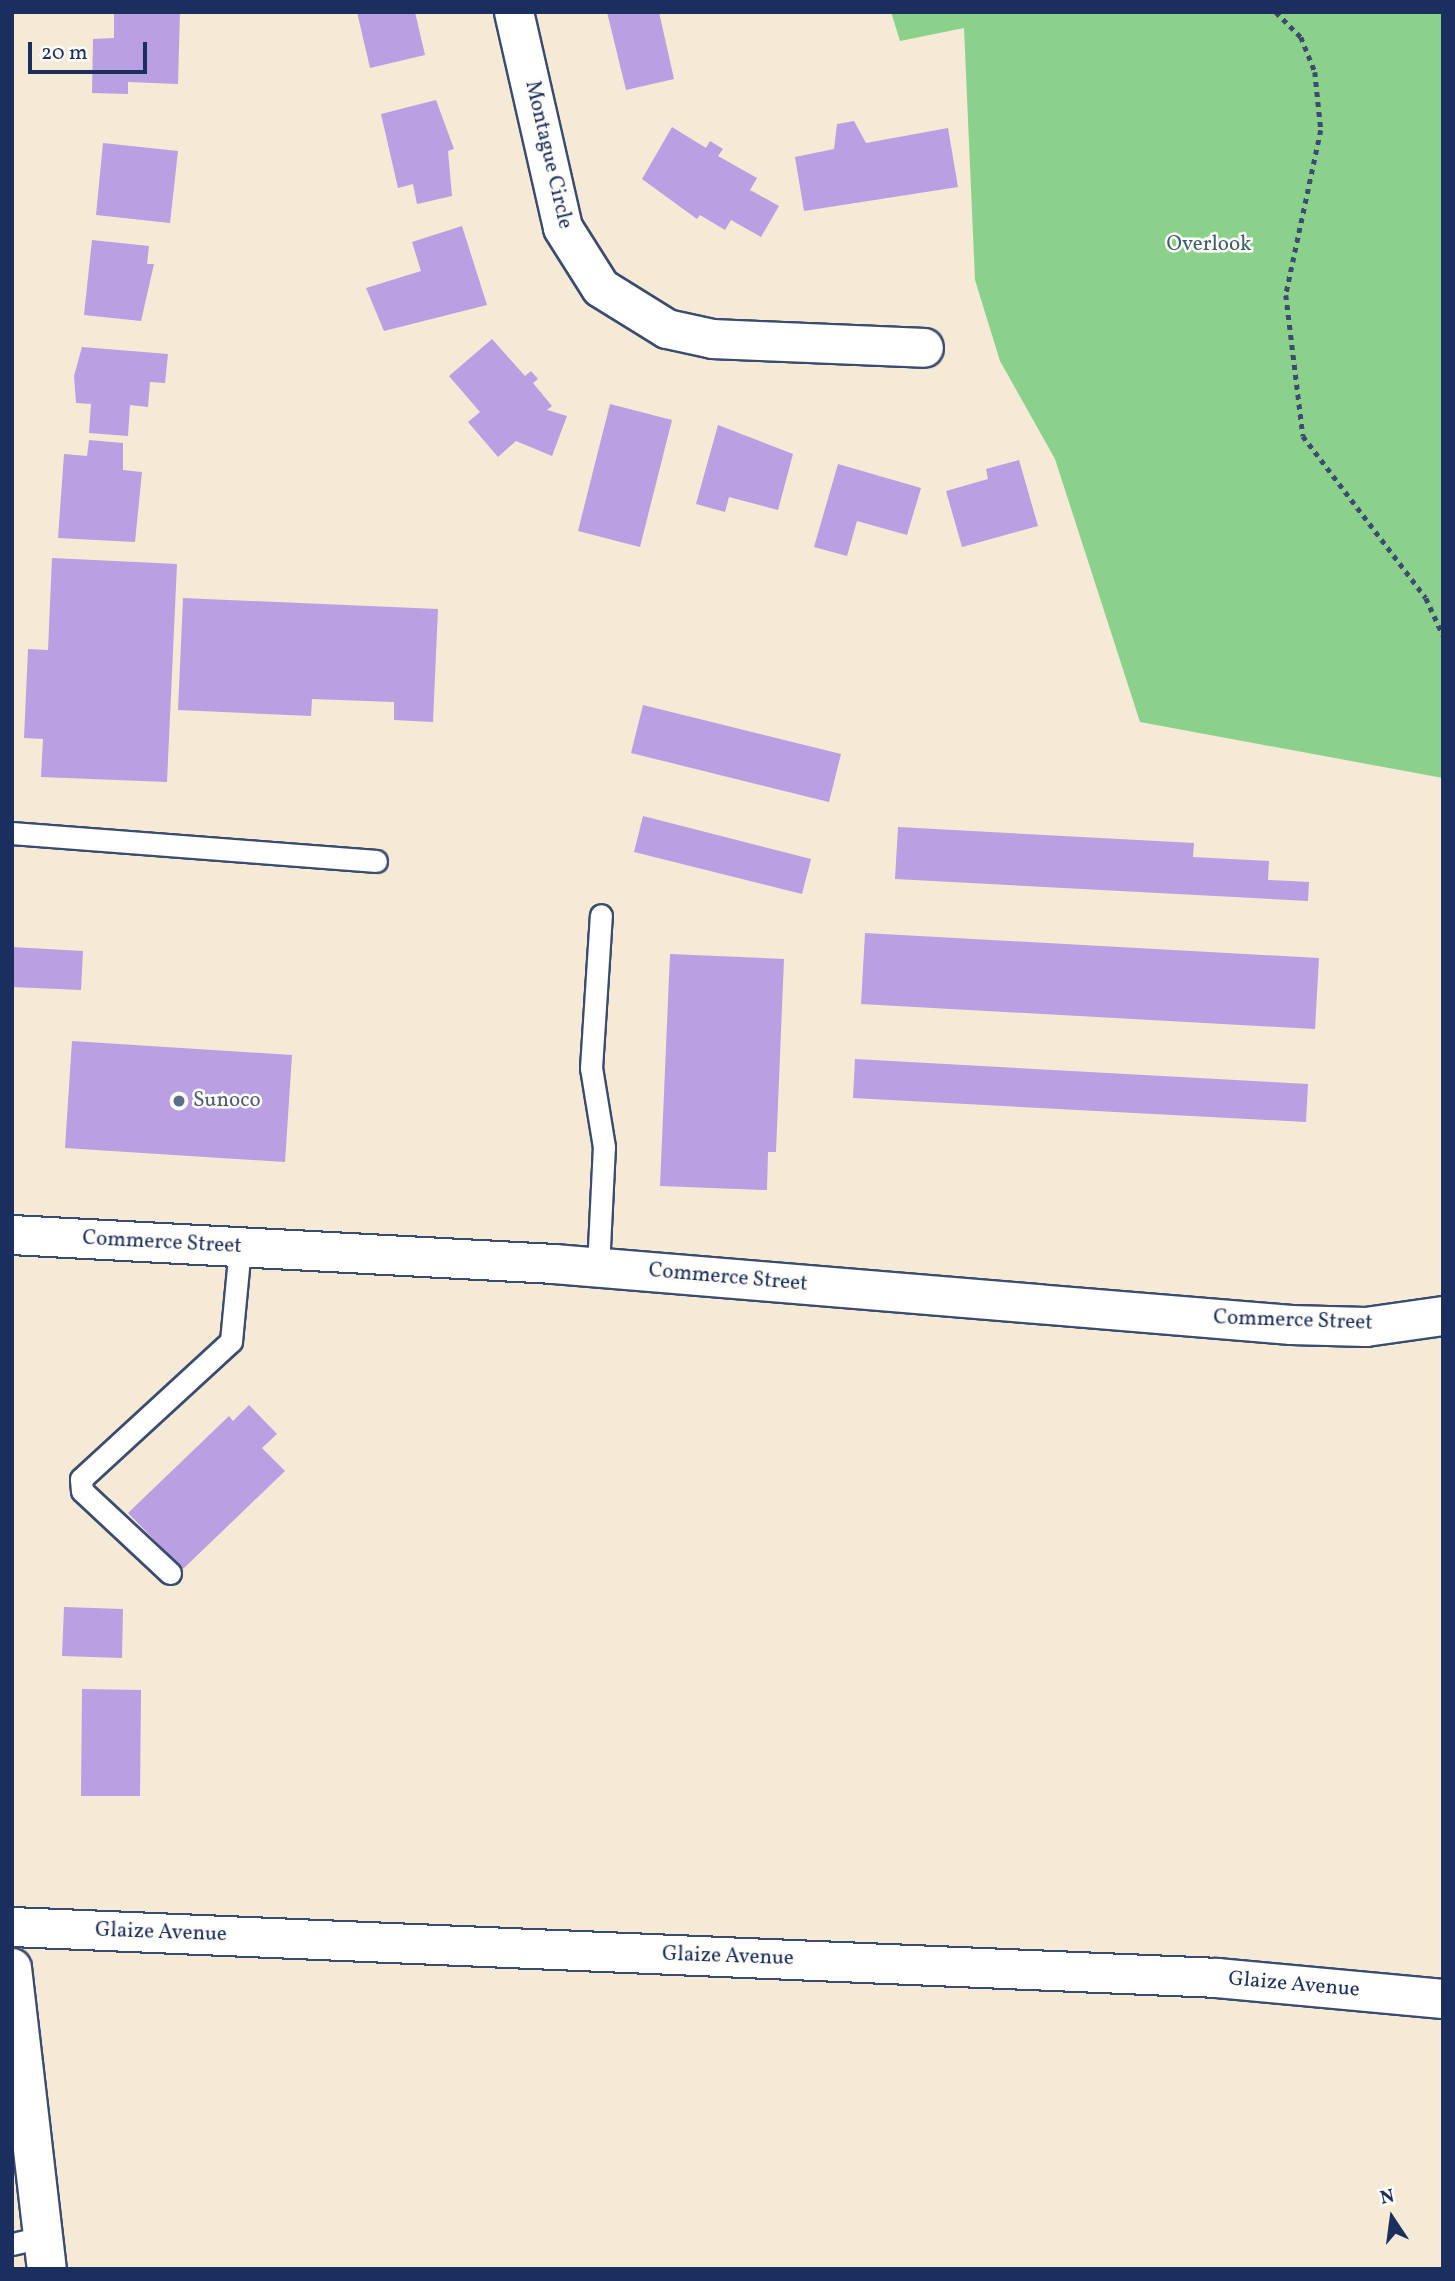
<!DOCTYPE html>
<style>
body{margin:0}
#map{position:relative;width:1455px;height:2281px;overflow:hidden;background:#f4ead5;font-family:Vollkorn,serif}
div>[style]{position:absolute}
.green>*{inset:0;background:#8cd18b}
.building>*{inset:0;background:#b8a0e2}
.path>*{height:4.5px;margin-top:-2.25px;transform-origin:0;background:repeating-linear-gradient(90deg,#3c4b70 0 5px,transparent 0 10px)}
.roads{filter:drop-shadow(2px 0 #3c4b70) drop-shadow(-2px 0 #3c4b70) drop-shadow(0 2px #3c4b70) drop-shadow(0 -2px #3c4b70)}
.lane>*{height:21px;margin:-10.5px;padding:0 10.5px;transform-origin:10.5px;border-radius:10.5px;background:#fff}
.street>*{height:38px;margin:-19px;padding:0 19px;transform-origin:19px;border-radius:19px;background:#fff}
.secondary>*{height:38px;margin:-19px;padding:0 19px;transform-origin:19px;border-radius:19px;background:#fff}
.dots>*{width:19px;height:19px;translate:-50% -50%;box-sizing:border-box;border:4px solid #fdfcf7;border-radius:50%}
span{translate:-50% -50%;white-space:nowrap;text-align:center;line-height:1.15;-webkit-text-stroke:5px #fdfcf7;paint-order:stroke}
.street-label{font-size:21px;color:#1b2f5e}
.park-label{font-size:21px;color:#3d606c}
.service-label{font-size:21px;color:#4e5e75}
.left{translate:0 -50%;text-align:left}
.frame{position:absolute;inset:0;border:14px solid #1b2f5e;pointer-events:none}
.north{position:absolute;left:1357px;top:2183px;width:70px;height:70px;-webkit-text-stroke:5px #fdfcf7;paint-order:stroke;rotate:347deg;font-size:19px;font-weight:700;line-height:28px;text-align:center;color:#1b2f5e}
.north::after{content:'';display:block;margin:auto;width:24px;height:32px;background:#1b2f5e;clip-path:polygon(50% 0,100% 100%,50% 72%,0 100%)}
.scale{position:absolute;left:28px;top:42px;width:119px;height:32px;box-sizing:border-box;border:4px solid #1b2f5e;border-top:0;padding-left:9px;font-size:21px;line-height:24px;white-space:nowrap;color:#1b2f5e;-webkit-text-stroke:5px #fdfcf7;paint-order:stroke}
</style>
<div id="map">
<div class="green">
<i style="clip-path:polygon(891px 12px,1443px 12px,1443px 778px,1140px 722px,1055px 459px,1000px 361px,975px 280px,964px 28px,900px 41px)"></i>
</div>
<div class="building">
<i style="clip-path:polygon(114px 12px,180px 12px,178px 84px,128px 82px,128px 94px,92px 93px,93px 39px,114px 38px)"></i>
<i style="clip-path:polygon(357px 12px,415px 12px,425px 55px,370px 68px)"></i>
<i style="clip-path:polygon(607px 12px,659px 12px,674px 79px,626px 90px)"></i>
<i style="clip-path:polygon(436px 100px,454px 149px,448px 151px,452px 196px,417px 204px,413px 184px,398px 188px,381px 114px)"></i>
<i style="clip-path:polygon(854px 121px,866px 143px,948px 128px,958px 187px,804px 211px,795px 157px,834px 149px,837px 124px)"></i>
<i style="clip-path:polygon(672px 127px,706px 148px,710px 141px,723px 149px,718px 156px,757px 178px,750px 190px,779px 206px,761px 237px,731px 220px,725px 230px,700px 215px,697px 219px,642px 179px)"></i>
<i style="clip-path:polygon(103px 143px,178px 151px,170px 223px,96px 215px)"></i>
<i style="clip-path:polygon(462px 226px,487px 305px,384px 331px,366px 288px,421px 271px,412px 242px)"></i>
<i style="clip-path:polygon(92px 240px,149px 246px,147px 264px,154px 264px,141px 321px,84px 315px)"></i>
<i style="clip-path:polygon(492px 339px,525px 376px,531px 371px,538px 379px,533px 383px,552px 406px,547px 410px,567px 416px,552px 456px,516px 441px,498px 457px,468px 422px,480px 412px,449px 376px)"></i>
<i style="clip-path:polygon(82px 347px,168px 354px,165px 383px,150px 382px,148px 407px,130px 405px,128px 436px,89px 433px,91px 404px,76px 403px,74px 376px)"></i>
<i style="clip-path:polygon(610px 404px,672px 420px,640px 547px,578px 531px)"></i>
<i style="clip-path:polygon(718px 425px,793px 454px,778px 510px,729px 497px,725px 512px,696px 504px)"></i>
<i style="clip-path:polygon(89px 440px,123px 443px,123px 470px,142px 472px,135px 542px,58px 538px,64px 454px,87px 456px)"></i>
<i style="clip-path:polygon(1019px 460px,1038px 526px,962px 547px,946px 491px,988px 479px,986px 469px)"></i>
<i style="clip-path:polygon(838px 464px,921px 488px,907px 535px,857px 521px,847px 556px,814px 547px)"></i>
<i style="clip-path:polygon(52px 558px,177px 564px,167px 782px,41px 777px,43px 739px,24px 738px,28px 649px,48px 650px)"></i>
<i style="clip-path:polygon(183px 598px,438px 609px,433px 722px,394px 720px,394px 702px,312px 699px,311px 716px,178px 710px)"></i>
<i style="clip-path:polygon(643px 705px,841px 754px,829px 802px,631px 753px)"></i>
<i style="clip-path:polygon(643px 816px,811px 859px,802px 894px,634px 852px)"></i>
<i style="clip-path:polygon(898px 827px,1194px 843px,1193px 857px,1269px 861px,1268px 880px,1309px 882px,1308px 901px,895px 879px)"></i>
<i style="clip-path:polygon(865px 933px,1319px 958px,1315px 1029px,861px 1004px)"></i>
<i style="clip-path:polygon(12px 947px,83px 951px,81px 990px,12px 987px)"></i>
<i style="clip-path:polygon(670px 954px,784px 959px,776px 1152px,768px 1152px,767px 1190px,660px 1186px)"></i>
<i style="clip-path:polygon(72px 1041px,292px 1055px,285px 1162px,65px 1148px)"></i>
<i style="clip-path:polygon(855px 1059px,1308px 1084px,1306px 1122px,853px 1098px)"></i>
<i style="clip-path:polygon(249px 1405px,277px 1434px,262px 1448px,285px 1471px,183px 1569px,128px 1513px,229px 1416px,233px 1421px)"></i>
<i style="clip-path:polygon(64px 1607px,123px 1609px,122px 1658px,62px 1656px)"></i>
<i style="clip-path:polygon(82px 1689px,141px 1690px,140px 1796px,81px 1796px)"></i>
</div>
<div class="path">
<i style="left:1276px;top:12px;width:35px;rotate:45deg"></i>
<i style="left:1301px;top:37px;width:38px;rotate:68deg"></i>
<i style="left:1315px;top:72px;width:58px;rotate:84.1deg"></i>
<i style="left:1321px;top:130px;width:169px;rotate:102deg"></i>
<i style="left:1286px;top:295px;width:142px;rotate:83.1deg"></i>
<i style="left:1303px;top:436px;width:203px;rotate:52.8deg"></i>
<i style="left:1426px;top:598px;width:41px;rotate:65.3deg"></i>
</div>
<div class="roads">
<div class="lane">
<i style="left:12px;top:833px;width:365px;rotate:4.4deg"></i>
<i style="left:598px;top:1268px;width:121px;rotate:-87.2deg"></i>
<i style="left:604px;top:1147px;width:80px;rotate:-99.3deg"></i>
<i style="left:591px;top:1068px;width:153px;rotate:-86.3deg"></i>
<i style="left:170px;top:1573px;width:120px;rotate:-137deg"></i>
<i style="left:82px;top:1491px;width:12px;rotate:-95deg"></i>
<i style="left:81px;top:1479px;width:204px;rotate:-42.6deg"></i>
<i style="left:231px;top:1341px;width:94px;rotate:-84.5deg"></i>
<i style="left:12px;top:2244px;width:32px;rotate:-13deg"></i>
</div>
<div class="street">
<i style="left:514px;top:12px;width:221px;rotate:77.2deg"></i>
<i style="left:563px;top:228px;width:71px;rotate:57.7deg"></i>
<i style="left:601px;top:288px;width:78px;rotate:31.8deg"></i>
<i style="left:667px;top:329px;width:47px;rotate:12.3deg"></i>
<i style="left:713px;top:339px;width:211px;rotate:2.4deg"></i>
<i style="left:12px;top:1235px;width:543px;rotate:3.06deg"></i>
<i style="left:554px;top:1264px;width:740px;rotate:4.73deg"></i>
<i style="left:1291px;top:1325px;width:75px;rotate:1.5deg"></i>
<i style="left:1366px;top:1327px;width:78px;rotate:-8.1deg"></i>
<i style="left:12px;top:1927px;width:1206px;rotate:2.42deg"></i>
<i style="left:1217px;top:1978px;width:227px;rotate:5.3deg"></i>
</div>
<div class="secondary">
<i style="left:12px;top:1968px;width:303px;rotate:83.4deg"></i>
</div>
</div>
<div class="dots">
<i style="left:179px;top:1101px;background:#5c6f8a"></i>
</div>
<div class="street-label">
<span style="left:548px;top:155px;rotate:77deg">Montague Circle</span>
<span style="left:162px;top:1243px;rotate:3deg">Commerce Street</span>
<span style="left:728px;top:1278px;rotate:5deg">Commerce Street</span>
<span style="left:1293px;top:1321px;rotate:2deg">Commerce Street</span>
<span style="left:161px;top:1933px;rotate:2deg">Glaize Avenue</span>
<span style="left:728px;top:1957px;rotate:2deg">Glaize Avenue</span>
<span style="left:1294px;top:1985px;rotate:5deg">Glaize Avenue</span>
</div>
<div class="park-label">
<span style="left:1209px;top:245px">Overlook</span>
</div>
<div class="service-label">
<span class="left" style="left:193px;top:1101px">Sunoco</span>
</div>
<div class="frame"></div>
<div class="north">N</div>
<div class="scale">20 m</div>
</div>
